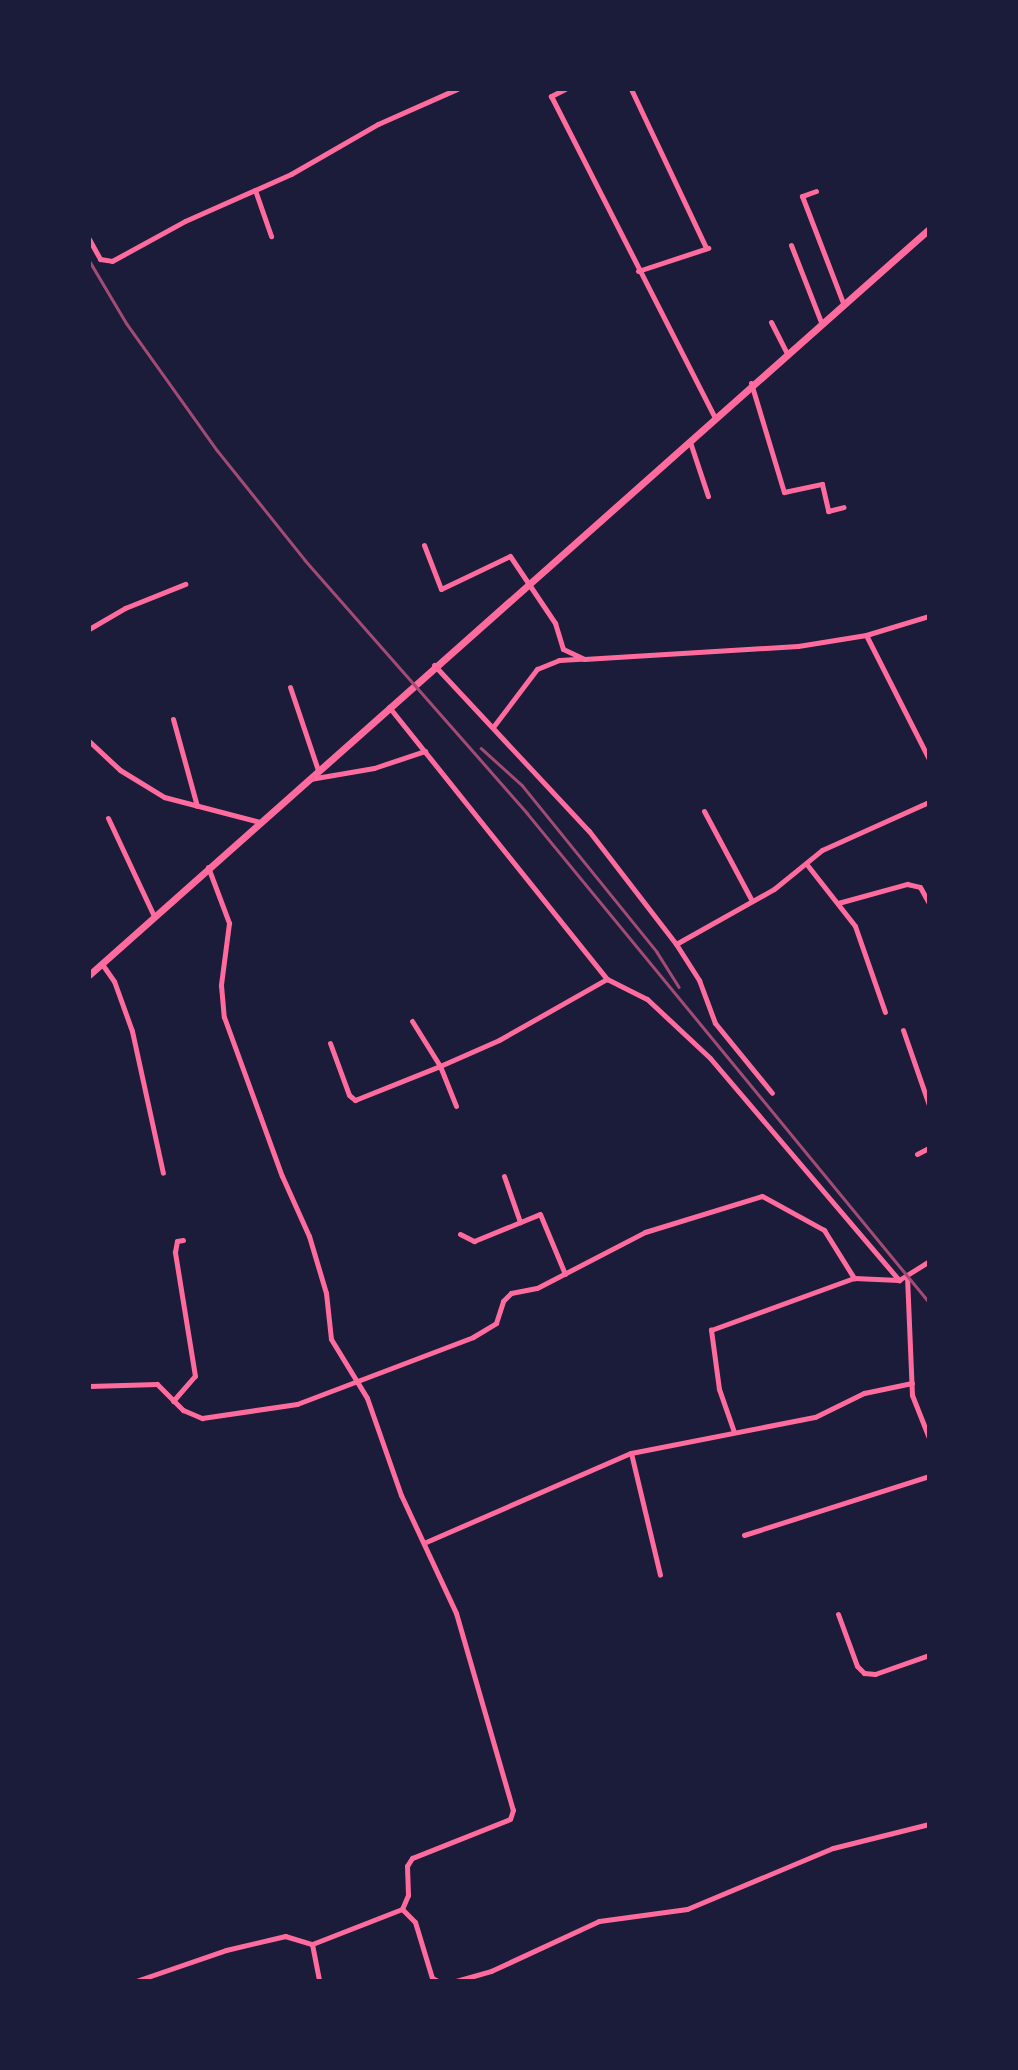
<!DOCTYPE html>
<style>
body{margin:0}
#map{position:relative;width:1018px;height:2070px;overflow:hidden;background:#1b1b3a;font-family:"Public Sans",sans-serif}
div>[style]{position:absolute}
.minor>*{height:5px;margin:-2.5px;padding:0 2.5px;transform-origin:2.5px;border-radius:2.5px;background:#ff6b9d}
.secondary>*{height:7px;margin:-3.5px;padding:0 3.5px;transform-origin:3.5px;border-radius:3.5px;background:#ff6b9d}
.rail>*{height:2.5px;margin:-1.25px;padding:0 1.25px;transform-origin:1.25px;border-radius:1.25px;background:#a44b75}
span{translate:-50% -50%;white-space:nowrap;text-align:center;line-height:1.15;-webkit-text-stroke:6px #1b1b3a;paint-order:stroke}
.frame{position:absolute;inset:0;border:91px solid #1b1b3a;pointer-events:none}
</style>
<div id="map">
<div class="minor">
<i style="left:565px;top:89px;width:16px;rotate:153deg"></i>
<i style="left:551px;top:96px;width:359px;rotate:63deg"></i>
<i style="left:631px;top:89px;width:176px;rotate:64.7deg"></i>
<i style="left:255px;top:190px;width:49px;rotate:70.8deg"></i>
<i style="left:816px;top:191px;width:15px;rotate:160deg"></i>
<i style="left:802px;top:196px;width:115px;rotate:69deg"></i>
<i style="left:89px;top:239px;width:23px;rotate:61deg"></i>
<i style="left:100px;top:259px;width:12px;rotate:9deg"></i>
<i style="left:112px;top:261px;width:83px;rotate:-28.7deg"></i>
<i style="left:185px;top:221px;width:116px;rotate:-23.9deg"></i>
<i style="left:291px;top:174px;width:100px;rotate:-29.9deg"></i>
<i style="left:378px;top:124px;width:86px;rotate:-23.9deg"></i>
<i style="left:791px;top:245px;width:83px;rotate:68.7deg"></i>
<i style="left:638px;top:271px;width:74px;rotate:-18.2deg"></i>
<i style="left:771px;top:322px;width:34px;rotate:63deg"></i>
<i style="left:751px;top:383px;width:114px;rotate:73.2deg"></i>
<i style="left:784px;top:492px;width:39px;rotate:-12deg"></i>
<i style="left:822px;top:484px;width:28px;rotate:77deg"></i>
<i style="left:828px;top:511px;width:16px;rotate:-14deg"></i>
<i style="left:690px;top:442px;width:57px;rotate:71.6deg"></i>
<i style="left:424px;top:545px;width:47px;rotate:68.9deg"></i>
<i style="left:441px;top:589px;width:76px;rotate:-25.6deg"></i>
<i style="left:510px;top:556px;width:81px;rotate:56.1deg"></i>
<i style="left:555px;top:623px;width:27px;rotate:73deg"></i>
<i style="left:563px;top:649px;width:23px;rotate:25deg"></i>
<i style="left:584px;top:659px;width:214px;rotate:-3.5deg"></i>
<i style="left:798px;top:646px;width:69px;rotate:-9.2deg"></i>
<i style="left:866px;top:635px;width:66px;rotate:-16.8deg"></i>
<i style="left:89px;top:629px;width:42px;rotate:-30.3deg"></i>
<i style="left:125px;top:608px;width:65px;rotate:-21.8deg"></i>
<i style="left:866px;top:635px;width:139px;rotate:63.1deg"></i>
<i style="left:434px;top:665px;width:227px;rotate:47deg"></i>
<i style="left:589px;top:831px;width:143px;rotate:52.4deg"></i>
<i style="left:676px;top:944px;width:43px;rotate:57.4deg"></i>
<i style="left:699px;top:980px;width:46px;rotate:69.6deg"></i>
<i style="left:715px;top:1023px;width:90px;rotate:50.8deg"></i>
<i style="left:290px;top:687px;width:88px;rotate:71.4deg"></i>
<i style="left:389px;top:707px;width:349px;rotate:51.3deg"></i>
<i style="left:607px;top:979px;width:45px;rotate:26.6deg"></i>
<i style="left:647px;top:999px;width:86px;rotate:43.1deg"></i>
<i style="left:710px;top:1058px;width:292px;rotate:49.6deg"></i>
<i style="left:173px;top:719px;width:90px;rotate:74.6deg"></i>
<i style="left:493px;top:727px;width:73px;rotate:-52.8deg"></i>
<i style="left:537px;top:669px;width:24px;rotate:-22deg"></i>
<i style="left:559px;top:660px;width:22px;rotate:-3deg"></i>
<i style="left:89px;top:741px;width:42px;rotate:43.1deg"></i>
<i style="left:120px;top:770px;width:52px;rotate:31.5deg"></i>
<i style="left:164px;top:797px;width:99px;rotate:14.6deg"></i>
<i style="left:310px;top:779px;width:65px;rotate:-9.8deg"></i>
<i style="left:374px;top:768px;width:54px;rotate:-18.4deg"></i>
<i style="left:704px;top:811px;width:102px;rotate:61.9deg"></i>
<i style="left:108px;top:818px;width:108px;rotate:64.9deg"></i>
<i style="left:808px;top:866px;width:76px;rotate:51.9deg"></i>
<i style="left:855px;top:926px;width:91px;rotate:70.8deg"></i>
<i style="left:208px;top:867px;width:60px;rotate:69.4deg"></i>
<i style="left:229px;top:923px;width:63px;rotate:97.4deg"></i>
<i style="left:221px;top:985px;width:32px;rotate:85deg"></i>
<i style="left:224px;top:1017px;width:169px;rotate:70deg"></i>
<i style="left:282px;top:1176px;width:66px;rotate:65.8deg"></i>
<i style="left:309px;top:1236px;width:59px;rotate:73.4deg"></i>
<i style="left:326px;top:1293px;width:46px;rotate:83.8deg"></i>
<i style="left:331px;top:1339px;width:69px;rotate:58.6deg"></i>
<i style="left:367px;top:1398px;width:103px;rotate:70.7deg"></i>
<i style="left:401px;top:1495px;width:130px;rotate:65deg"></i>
<i style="left:456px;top:1613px;width:205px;rotate:73.9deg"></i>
<i style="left:513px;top:1810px;width:9px;rotate:108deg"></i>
<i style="left:510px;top:1819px;width:105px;rotate:158.3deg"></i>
<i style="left:412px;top:1858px;width:9px;rotate:122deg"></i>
<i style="left:407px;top:1866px;width:29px;rotate:88deg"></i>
<i style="left:408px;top:1895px;width:15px;rotate:113deg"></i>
<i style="left:402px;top:1909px;width:97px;rotate:158.7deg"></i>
<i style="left:312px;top:1944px;width:38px;rotate:79deg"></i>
<i style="left:838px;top:903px;width:72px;rotate:-15.4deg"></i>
<i style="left:907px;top:884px;width:13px;rotate:13deg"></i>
<i style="left:920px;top:887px;width:18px;rotate:61deg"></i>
<i style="left:676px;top:944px;width:112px;rotate:-29.3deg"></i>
<i style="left:774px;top:889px;width:62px;rotate:-39.1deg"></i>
<i style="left:822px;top:850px;width:117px;rotate:-24.2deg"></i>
<i style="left:102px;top:964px;width:21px;rotate:55deg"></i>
<i style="left:114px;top:981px;width:53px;rotate:70.2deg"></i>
<i style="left:132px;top:1031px;width:145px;rotate:77.7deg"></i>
<i style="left:412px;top:1021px;width:53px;rotate:58.1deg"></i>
<i style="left:440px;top:1066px;width:64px;rotate:-23.8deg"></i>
<i style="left:499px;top:1040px;width:124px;rotate:-29.5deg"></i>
<i style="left:903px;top:1030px;width:79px;rotate:70.9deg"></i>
<i style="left:330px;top:1043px;width:55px;rotate:69.9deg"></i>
<i style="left:349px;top:1095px;width:8px;rotate:40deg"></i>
<i style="left:355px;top:1100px;width:92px;rotate:-21.8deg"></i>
<i style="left:440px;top:1066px;width:43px;rotate:68.2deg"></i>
<i style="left:917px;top:1154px;width:13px;rotate:-27deg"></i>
<i style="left:504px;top:1176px;width:49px;rotate:70.8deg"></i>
<i style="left:460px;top:1234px;width:16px;rotate:27deg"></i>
<i style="left:474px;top:1241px;width:71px;rotate:-22.2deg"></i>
<i style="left:540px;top:1214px;width:65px;rotate:67.4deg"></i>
<i style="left:907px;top:1276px;width:119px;rotate:87.6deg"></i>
<i style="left:912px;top:1395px;width:46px;rotate:68.4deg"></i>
<i style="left:89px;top:1386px;width:68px;rotate:-1.7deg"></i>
<i style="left:157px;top:1384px;width:37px;rotate:45deg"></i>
<i style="left:183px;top:1410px;width:21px;rotate:23deg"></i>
<i style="left:202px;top:1418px;width:96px;rotate:-8.4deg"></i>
<i style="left:297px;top:1404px;width:188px;rotate:-20.8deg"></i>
<i style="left:473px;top:1337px;width:27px;rotate:-31deg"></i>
<i style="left:496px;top:1323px;width:23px;rotate:-72deg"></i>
<i style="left:503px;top:1301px;width:11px;rotate:-45deg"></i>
<i style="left:511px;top:1293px;width:26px;rotate:-11deg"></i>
<i style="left:537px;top:1288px;width:122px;rotate:-27.4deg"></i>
<i style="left:645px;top:1232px;width:122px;rotate:-17.1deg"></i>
<i style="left:762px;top:1196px;width:71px;rotate:28.7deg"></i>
<i style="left:824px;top:1230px;width:57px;rotate:58deg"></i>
<i style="left:173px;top:1401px;width:33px;rotate:-49deg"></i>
<i style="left:195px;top:1376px;width:126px;rotate:-99.2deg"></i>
<i style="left:175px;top:1252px;width:11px;rotate:-80deg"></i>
<i style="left:177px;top:1241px;width:6px;rotate:-9deg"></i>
<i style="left:734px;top:1432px;width:46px;rotate:-109.2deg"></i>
<i style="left:719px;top:1389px;width:60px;rotate:-97.7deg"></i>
<i style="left:711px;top:1330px;width:152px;rotate:-20deg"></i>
<i style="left:854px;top:1278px;width:45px;rotate:2.5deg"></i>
<i style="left:899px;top:1280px;width:36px;rotate:-32deg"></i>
<i style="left:631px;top:1453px;width:125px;rotate:76.6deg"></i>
<i style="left:744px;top:1535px;width:194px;rotate:-17.7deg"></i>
<i style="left:426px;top:1542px;width:223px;rotate:-23.5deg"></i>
<i style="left:631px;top:1453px;width:187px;rotate:-11.1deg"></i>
<i style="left:815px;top:1417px;width:55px;rotate:-26.1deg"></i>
<i style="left:864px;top:1393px;width:49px;rotate:-11.8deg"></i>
<i style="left:838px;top:1614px;width:55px;rotate:69.9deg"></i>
<i style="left:857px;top:1666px;width:10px;rotate:45deg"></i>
<i style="left:864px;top:1673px;width:11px;rotate:5deg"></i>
<i style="left:875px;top:1674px;width:57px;rotate:-19.4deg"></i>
<i style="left:402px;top:1909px;width:18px;rotate:45deg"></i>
<i style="left:415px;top:1922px;width:59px;rotate:73.1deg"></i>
<i style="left:432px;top:1978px;width:7px;rotate:27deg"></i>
<i style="left:136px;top:1981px;width:95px;rotate:-19deg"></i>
<i style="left:226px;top:1950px;width:61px;rotate:-13.3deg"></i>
<i style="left:285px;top:1936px;width:28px;rotate:17deg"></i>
<i style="left:456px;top:1981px;width:36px;rotate:-16deg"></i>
<i style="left:491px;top:1971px;width:119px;rotate:-24.8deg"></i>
<i style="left:599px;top:1921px;width:89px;rotate:-7.8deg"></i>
<i style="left:687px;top:1909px;width:158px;rotate:-22.7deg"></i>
<i style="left:833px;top:1848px;width:99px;rotate:-14deg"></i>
</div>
<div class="secondary">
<i style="left:89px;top:975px;width:1123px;rotate:-41.61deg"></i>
</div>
<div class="rail">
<i style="left:89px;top:260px;width:74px;rotate:59.3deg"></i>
<i style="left:127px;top:324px;width:155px;rotate:54.5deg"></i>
<i style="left:217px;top:450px;width:141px;rotate:51.3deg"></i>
<i style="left:305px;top:560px;width:337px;rotate:48.7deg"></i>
<i style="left:527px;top:813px;width:633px;rotate:50.58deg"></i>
<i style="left:481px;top:748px;width:55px;rotate:42.1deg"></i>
<i style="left:522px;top:785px;width:215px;rotate:51deg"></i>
<i style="left:657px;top:952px;width:41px;rotate:57.8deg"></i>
</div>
<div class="frame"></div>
</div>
